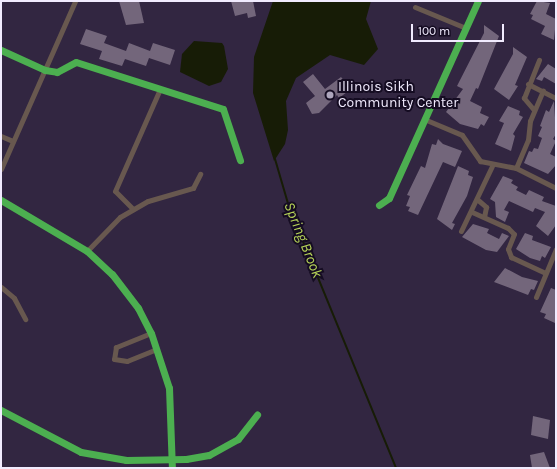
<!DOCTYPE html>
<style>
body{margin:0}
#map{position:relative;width:557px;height:469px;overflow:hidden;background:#322641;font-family:Karla,sans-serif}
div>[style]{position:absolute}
.water>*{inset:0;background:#171c06}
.stream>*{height:2px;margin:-1px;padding:0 1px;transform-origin:1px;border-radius:1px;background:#171c06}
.building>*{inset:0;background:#73667b}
.street>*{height:5px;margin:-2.5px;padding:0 2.5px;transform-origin:2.5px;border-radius:2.5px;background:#68584f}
.fast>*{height:7px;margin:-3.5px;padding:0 3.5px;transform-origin:3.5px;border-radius:3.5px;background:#4caf50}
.dots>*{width:11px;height:11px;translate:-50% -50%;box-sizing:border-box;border:2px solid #150c22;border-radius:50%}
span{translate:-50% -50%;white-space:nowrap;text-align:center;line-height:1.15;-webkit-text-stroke:4px #150c22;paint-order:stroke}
.poi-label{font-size:14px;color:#f1ebfe}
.left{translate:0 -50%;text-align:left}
.water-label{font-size:15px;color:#b7d458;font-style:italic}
.frame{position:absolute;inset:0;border:2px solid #f1ebfe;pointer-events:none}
.scale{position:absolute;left:411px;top:24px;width:93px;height:18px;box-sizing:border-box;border:2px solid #f1ebfe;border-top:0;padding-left:5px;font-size:12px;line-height:14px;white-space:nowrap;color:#f1ebfe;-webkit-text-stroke:3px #150c22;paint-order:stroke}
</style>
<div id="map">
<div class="water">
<i style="clip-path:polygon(273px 1px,371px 1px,366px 19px,378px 49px,364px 65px,330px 55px,296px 78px,286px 101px,288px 130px,285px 144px,274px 161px,253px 93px,254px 57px)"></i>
<i style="clip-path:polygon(194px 41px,222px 43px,224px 46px,228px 69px,221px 82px,209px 86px,180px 72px,182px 54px)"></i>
</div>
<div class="stream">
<i style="left:275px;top:159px;width:50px;rotate:73.7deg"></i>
<i style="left:289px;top:207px;width:282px;rotate:67.7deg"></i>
</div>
<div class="building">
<i style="clip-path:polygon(119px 1px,139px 1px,144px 23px,126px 25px)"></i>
<i style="clip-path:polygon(231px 1px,253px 1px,256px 16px,248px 18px,247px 13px,235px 16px)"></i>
<i style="clip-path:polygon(537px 1px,550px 3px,546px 14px,556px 19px,554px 40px,541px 34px,545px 26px,531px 19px,533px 15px,530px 14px)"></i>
<i style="clip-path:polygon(484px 25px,499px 36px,478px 89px,476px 88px,470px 101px,482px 107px,480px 113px,489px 117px,484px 126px,481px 124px,478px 129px,460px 124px,446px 112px,463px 89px,457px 86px,484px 33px)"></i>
<i style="clip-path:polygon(86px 29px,107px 36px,104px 43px,126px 51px,129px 43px,150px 51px,153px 43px,175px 50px,170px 65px,149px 58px,146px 66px,125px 59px,122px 66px,99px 59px,102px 51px,80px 44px)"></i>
<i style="clip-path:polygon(513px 47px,527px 57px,515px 85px,518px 86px,509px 100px,494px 89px,513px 54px)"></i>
<i style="clip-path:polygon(548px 64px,556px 69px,556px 84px,544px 77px,542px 81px,536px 79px)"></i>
<i style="clip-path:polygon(313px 74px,325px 89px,341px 77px,351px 89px,339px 98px,337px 95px,319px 113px,312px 114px,306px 103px,315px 96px,303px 82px)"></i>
<i style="clip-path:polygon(554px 101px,556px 134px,553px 139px,556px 141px,550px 154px,556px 157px,556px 165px,548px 174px,524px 163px,529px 151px,532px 152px,534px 148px,538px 149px,542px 138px,538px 136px,542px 127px,540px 126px,546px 110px,549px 112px)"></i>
<i style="clip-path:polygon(508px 106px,520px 111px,519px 115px,523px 117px,513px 134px,515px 136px,511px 151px,495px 144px,504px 123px,499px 121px)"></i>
<i style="clip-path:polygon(438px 139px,443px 144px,462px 151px,455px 167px,443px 162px,418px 215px,408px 211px,410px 207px,406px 206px,410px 196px,407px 195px,421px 166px,425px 168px,432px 144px,436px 145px)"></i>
<i style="clip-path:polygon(458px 166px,469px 171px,468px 175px,473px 177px,467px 196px,452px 223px,455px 224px,452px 230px,437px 219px)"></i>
<i style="clip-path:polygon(503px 176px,513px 180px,511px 183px,518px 187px,516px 190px,526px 195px,529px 190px,544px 197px,542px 201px,556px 206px,556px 225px,548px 236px,536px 226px,545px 212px,535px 208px,533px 212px,509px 201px,504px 210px,509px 212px,505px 222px,496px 217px,495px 202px,490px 199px)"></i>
<i style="clip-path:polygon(473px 224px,489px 229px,487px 233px,499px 239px,502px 233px,509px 236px,497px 252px,486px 250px,462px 237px)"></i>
<i style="clip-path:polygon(525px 233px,533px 236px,532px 240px,551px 247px,545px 258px,542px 256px,540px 261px,530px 258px,516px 249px)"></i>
<i style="clip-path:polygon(505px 268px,522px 277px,538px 281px,534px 290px,531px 289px,528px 295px,494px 282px)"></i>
<i style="clip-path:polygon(551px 288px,556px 290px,555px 323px,544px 318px,546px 314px,540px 312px)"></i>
<i style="clip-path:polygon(533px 416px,550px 420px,548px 439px,531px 435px)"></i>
<i style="clip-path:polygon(544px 452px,550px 468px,532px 468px,530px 455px)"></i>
</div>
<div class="street">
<i style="left:415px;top:7px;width:55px;rotate:22.4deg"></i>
<i style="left:528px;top:84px;width:31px;rotate:27deg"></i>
<i style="left:534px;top:110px;width:16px;rotate:-130deg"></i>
<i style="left:524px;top:98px;width:41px;rotate:-68.5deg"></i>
<i style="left:424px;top:119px;width:41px;rotate:22.8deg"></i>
<i style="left:462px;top:135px;width:32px;rotate:55deg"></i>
<i style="left:480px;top:161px;width:37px;rotate:11deg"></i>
<i style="left:516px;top:168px;width:45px;rotate:26.6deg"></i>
<i style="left:1px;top:136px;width:13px;rotate:23deg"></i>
<i style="left:516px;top:168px;width:30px;rotate:-67deg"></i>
<i style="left:528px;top:140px;width:19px;rotate:-84deg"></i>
<i style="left:530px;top:121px;width:33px;rotate:-67deg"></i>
<i style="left:1px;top:169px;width:184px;rotate:-66.2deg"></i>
<i style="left:478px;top:200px;width:11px;rotate:41deg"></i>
<i style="left:486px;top:207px;width:10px;rotate:101deg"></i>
<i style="left:133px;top:209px;width:25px;rotate:-135deg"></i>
<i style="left:115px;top:191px;width:111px;rotate:-66.2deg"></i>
<i style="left:472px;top:212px;width:39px;rotate:24deg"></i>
<i style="left:508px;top:228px;width:8px;rotate:45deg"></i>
<i style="left:514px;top:234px;width:16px;rotate:112deg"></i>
<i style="left:508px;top:249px;width:9px;rotate:69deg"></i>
<i style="left:511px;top:257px;width:38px;rotate:25deg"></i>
<i style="left:461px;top:231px;width:72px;rotate:-64.5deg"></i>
<i style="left:87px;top:251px;width:47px;rotate:-45.9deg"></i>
<i style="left:120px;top:217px;width:32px;rotate:-30deg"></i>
<i style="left:148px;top:201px;width:47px;rotate:-16.1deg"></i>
<i style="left:193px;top:188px;width:16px;rotate:-63deg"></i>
<i style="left:1px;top:287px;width:17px;rotate:40deg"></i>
<i style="left:14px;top:298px;width:24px;rotate:62deg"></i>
<i style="left:536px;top:297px;width:52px;rotate:-67.4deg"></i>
<i style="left:151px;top:333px;width:38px;rotate:158deg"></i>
<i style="left:116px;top:347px;width:12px;rotate:99deg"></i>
<i style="left:114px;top:359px;width:13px;rotate:9deg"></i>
<i style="left:127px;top:361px;width:32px;rotate:-22deg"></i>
</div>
<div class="fast">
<i style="left:1px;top:50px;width:48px;rotate:24.4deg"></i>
<i style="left:45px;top:70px;width:12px;rotate:9deg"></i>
<i style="left:57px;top:72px;width:21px;rotate:-28deg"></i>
<i style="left:76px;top:62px;width:154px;rotate:17.7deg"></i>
<i style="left:223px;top:109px;width:54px;rotate:71.6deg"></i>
<i style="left:1px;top:200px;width:100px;rotate:30.7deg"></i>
<i style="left:87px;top:251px;width:34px;rotate:43deg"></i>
<i style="left:112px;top:274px;width:43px;rotate:52.6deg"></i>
<i style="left:138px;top:308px;width:28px;rotate:63deg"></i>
<i style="left:151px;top:333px;width:58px;rotate:71.9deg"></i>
<i style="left:169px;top:388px;width:80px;rotate:87.9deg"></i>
<i style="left:379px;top:205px;width:12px;rotate:-35deg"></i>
<i style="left:389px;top:198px;width:216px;rotate:-65.7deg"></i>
<i style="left:1px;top:410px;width:90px;rotate:27.7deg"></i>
<i style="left:81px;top:452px;width:46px;rotate:10.1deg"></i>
<i style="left:126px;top:460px;width:60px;rotate:-1deg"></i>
<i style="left:186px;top:459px;width:23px;rotate:-10deg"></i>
<i style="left:209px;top:455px;width:33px;rotate:-29deg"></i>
<i style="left:238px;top:439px;width:31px;rotate:-52deg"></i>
</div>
<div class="dots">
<i style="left:330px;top:95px;background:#aea6bc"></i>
</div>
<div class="poi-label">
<span class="left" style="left:338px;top:95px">Illinois Sikh<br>Community Center</span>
</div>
<div class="water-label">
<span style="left:303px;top:240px;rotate:68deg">Spring Brook</span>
</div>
<div class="frame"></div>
<div class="scale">100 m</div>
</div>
